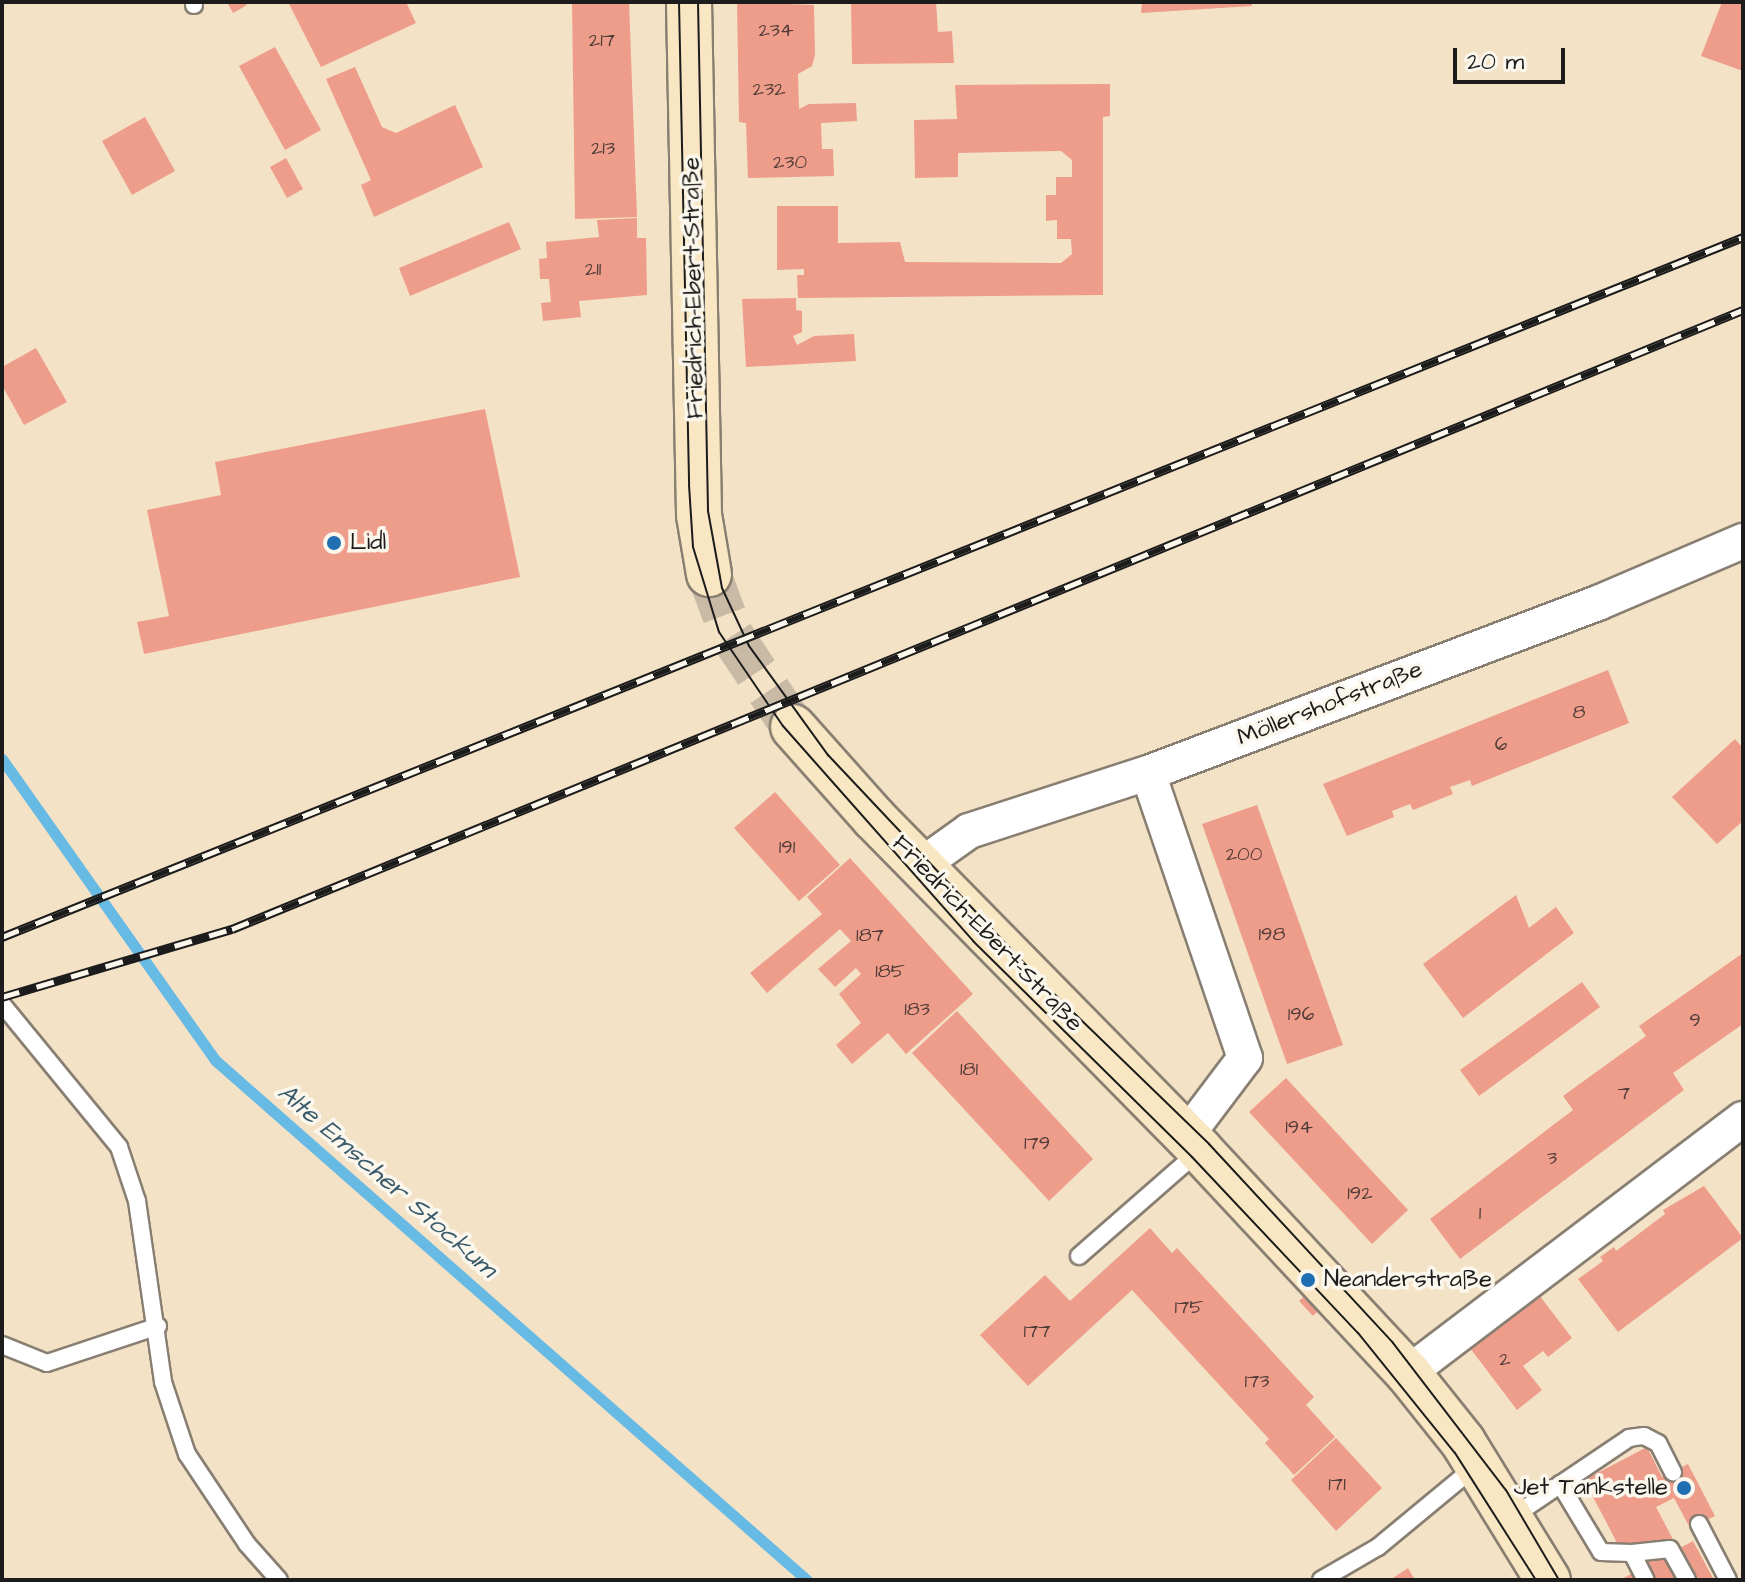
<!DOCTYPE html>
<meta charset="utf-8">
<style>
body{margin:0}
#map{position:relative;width:1745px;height:1582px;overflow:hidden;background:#f4e2c7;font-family:"Architects Daughter",sans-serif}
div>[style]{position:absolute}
.stream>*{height:11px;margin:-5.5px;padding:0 5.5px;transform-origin:5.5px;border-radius:5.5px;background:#67bae3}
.building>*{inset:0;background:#ee9d8b}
.secondary-tunnel>*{height:44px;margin-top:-22px;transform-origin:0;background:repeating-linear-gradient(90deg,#c9baa5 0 44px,transparent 0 66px)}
.roads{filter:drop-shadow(2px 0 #887f72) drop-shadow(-2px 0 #887f72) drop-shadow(0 2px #887f72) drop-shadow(0 -2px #887f72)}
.lane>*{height:16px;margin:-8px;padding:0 8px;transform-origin:8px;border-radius:8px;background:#fff}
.street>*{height:34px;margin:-17px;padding:0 17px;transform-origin:17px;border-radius:17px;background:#fff}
.secondary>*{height:44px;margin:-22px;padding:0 22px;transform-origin:22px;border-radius:22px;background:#f9e7c3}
.tram>*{height:2px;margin:-1px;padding:0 1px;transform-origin:1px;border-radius:1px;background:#1c1c1c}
.rail>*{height:9px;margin-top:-4.5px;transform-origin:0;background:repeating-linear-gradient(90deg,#fbf7ec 0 18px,#1c1c1c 0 36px);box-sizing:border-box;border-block:2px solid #1c1c1c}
.dots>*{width:22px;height:22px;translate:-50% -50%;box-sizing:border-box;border:4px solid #fbf7ec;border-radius:50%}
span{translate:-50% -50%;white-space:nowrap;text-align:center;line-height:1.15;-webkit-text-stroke:7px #fbf7ec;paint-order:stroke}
.number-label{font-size:20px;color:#503c38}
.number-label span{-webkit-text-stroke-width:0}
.street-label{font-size:24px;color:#1c1c1c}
.poi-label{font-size:24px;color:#1c1c1c}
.left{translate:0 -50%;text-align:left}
.right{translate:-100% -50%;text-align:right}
.water-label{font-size:26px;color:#3a5b6c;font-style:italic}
.frame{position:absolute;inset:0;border:4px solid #1c1c1c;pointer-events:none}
.scale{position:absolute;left:1453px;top:48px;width:112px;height:36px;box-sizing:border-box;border:4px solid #1c1c1c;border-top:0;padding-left:10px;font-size:24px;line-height:28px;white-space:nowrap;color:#1c1c1c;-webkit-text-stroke:6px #fbf7ec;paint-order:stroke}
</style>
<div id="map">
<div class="stream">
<i style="left:2px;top:759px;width:369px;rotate:54.7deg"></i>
<i style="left:215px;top:1060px;width:788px;rotate:41.3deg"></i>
</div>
<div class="building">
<i style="clip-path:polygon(227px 2px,245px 2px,247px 5px,233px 13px)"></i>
<i style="clip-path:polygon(288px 2px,406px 2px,416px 23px,321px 67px)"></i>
<i style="clip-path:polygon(572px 2px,629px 2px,637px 217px,575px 219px)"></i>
<i style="clip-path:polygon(737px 2px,814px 5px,815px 55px,812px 66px,798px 74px,799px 109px,809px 104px,856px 103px,857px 121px,821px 123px,822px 149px,833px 149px,834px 176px,748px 178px,746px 123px,739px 122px)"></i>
<i style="clip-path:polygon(851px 2px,936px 2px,938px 32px,952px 31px,954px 63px,852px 64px)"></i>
<i style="clip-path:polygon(1142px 2px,1251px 2px,1252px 6px,1141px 13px)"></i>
<i style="clip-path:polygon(1722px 2px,1743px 2px,1743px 71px,1701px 56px)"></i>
<i style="clip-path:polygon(275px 47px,321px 130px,285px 150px,239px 66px)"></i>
<i style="clip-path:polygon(355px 67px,382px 127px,396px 133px,455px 105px,483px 167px,374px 217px,361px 185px,371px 180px,326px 79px)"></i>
<i style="clip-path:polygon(1110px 84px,1110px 116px,1103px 117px,1103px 295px,798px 298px,797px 275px,804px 275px,804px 269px,777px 270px,777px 206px,838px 206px,838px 243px,900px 242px,905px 262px,1061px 263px,1072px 254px,1071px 239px,1057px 239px,1057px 220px,1046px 221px,1046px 195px,1056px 195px,1056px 177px,1072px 177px,1072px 160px,1061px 151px,958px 153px,958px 177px,915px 178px,914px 120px,957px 119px,955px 85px)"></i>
<i style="clip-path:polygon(145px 117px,175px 171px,132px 195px,102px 141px)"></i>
<i style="clip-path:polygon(286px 158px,303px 189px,287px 198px,270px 167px)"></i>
<i style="clip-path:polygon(637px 218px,637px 238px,646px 238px,647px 295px,579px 301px,581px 317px,543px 321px,541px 303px,551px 302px,549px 279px,540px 279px,539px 259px,547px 258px,546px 242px,599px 237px,597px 220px)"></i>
<i style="clip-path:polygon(509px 222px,521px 249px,410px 296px,399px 268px)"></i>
<i style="clip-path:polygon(796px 298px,796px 310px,802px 311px,802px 332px,793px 336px,797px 345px,814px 336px,854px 334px,856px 361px,746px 367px,742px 299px)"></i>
<i style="clip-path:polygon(36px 348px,67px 402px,24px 425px,2px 385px,2px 367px)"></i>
<i style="clip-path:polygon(485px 409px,520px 577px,144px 654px,137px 622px,169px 616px,147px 510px,221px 495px,215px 462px)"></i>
<i style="clip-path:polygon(1608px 670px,1629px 723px,1472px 786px,1470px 780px,1450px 787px,1453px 794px,1413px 810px,1410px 804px,1392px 811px,1394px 817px,1347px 836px,1323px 784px)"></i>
<i style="clip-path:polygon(1735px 739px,1743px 748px,1743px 821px,1717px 844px,1672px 797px)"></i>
<i style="clip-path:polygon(775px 792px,840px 865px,799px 901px,734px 828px)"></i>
<i style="clip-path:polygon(1257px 805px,1343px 1045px,1287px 1064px,1202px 824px)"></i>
<i style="clip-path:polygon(850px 858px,973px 994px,906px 1054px,888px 1033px,852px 1064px,836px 1045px,861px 1023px,839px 994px,861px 974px,856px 968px,835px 987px,818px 969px,851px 941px,840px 929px,767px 993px,750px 973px,822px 914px,807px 897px)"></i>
<i style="clip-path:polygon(1516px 895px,1529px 928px,1556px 907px,1574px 933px,1463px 1018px,1423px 964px)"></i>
<i style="clip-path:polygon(1743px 953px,1743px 1024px,1673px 1073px,1684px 1090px,1460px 1259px,1430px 1219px,1573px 1110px,1563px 1096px,1646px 1036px,1639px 1026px)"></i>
<i style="clip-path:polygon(1582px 982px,1600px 1007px,1479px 1096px,1460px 1070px)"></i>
<i style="clip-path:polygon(957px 1011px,1093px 1159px,1049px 1201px,912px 1053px)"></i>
<i style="clip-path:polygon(1286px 1078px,1408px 1210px,1372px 1244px,1249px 1112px)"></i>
<i style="clip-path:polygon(1704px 1186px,1743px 1238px,1618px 1332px,1578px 1279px,1603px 1261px,1600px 1257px,1614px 1247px,1616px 1251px,1665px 1214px,1663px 1210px)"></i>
<i style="clip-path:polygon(1150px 1228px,1172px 1253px,1177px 1248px,1314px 1397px,1306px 1405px,1335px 1437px,1294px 1475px,1265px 1443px,1269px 1439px,1132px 1290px,1028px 1386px,980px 1335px,1045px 1275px,1070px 1301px)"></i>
<i style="clip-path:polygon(1306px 1295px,1319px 1310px,1313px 1316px,1299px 1301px)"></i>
<i style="clip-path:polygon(1539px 1295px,1572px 1338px,1548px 1357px,1543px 1351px,1523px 1366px,1542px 1390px,1517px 1410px,1470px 1348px)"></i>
<i style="clip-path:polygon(1336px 1438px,1382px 1488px,1336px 1531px,1291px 1480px)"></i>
<i style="clip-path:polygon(1647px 1447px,1662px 1477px,1688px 1464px,1715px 1516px,1690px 1528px,1674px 1498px,1656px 1507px,1678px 1549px,1693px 1541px,1714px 1580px,1620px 1580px,1633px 1573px,1584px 1480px)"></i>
<i style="clip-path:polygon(1408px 1568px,1415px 1580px,1390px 1580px)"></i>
</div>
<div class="secondary-tunnel">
<i style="left:709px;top:574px;width:66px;rotate:69.6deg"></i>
<i style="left:732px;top:636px;width:110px;rotate:56.2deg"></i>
</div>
<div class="roads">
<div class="lane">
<i style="left:194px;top:5px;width:3px;rotate:-90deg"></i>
<i style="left:2px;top:1004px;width:185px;rotate:50.7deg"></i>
<i style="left:119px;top:1147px;width:57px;rotate:71.6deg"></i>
<i style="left:137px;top:1201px;width:183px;rotate:81.8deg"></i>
<i style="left:163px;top:1382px;width:76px;rotate:71.6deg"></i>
<i style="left:187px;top:1454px;width:108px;rotate:56.3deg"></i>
<i style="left:247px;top:1544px;width:48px;rotate:48.4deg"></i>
<i style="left:1079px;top:1256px;width:158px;rotate:-41.2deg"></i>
<i style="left:2px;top:1345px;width:48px;rotate:21.8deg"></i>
<i style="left:47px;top:1363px;width:117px;rotate:-18.4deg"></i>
<i style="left:1560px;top:1484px;width:79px;rotate:58.9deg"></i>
<i style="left:1601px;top:1552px;width:31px;rotate:2deg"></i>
<i style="left:1632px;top:1553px;width:30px;rotate:63deg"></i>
<i style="left:1512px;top:1517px;width:141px;rotate:-34deg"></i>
<i style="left:1629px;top:1438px;width:15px;rotate:-8deg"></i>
<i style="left:1644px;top:1436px;width:16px;rotate:27deg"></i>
<i style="left:1658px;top:1443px;width:33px;rotate:63deg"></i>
<i style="left:1699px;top:1524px;width:63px;rotate:62.6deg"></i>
<i style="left:1632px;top:1553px;width:38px;rotate:-6deg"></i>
<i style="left:1670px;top:1549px;width:35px;rotate:61deg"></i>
<i style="left:1321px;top:1580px;width:66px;rotate:-30.1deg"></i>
<i style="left:1378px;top:1547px;width:129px;rotate:-39.6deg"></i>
</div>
<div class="street">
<i style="left:1148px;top:773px;width:301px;rotate:71.2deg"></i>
<i style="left:1245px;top:1058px;width:98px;rotate:127.1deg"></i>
<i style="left:920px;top:866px;width:60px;rotate:-35.5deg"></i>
<i style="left:969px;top:831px;width:188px;rotate:-18deg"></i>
<i style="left:1148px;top:773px;width:481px;rotate:-20.7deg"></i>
<i style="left:1598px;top:603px;width:158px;rotate:-23.2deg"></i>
<i style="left:1408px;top:1373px;width:420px;rotate:-37.2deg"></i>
</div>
<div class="secondary">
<i style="left:689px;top:2px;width:513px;rotate:88.88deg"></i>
<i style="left:699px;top:515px;width:60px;rotate:80.4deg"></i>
<i style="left:793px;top:727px;width:122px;rotate:48.3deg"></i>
<i style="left:874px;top:818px;width:465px;rotate:45.5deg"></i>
<i style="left:1200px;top:1150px;width:305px;rotate:47deg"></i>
<i style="left:1408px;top:1373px;width:88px;rotate:51.4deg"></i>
<i style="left:1463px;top:1442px;width:162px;rotate:58.4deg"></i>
</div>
</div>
<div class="tram">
<i style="left:679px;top:2px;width:483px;rotate:88.8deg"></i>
<i style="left:689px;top:485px;width:62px;rotate:86.3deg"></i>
<i style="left:693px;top:547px;width:89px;rotate:73deg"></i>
<i style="left:719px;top:632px;width:114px;rotate:55.8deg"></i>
<i style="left:783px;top:726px;width:287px;rotate:48.5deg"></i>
<i style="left:973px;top:941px;width:308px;rotate:44.6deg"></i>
<i style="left:1192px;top:1157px;width:242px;rotate:46.7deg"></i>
<i style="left:1358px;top:1333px;width:154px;rotate:51.1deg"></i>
<i style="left:1455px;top:1453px;width:151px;rotate:57.5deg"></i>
<i style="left:698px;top:2px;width:509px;rotate:88.87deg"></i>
<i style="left:708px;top:511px;width:78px;rotate:79.7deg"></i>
<i style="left:722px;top:588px;width:64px;rotate:65deg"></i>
<i style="left:749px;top:646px;width:135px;rotate:54.1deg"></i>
<i style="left:828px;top:755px;width:315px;rotate:46.7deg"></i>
<i style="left:1044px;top:984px;width:230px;rotate:44.1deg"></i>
<i style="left:1209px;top:1144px;width:271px;rotate:47.2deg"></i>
<i style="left:1393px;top:1343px;width:185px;rotate:52.5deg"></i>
<i style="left:1506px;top:1490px;width:104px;rotate:59.5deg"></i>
</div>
<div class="rail">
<i style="left:2px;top:937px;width:1876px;rotate:-21.9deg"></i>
<i style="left:2px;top:997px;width:240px;rotate:-16.5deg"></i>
<i style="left:232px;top:929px;width:1633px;rotate:-22.28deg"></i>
</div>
<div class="dots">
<i style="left:334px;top:543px;background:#1f6fb2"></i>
<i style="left:1308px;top:1280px;background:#1f6fb2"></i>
<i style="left:1684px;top:1488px;background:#1f6fb2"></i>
</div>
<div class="number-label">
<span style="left:776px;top:30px">234</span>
<span style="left:602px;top:40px">217</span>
<span style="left:769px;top:89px">232</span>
<span style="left:603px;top:148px">213</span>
<span style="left:790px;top:162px">230</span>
<span style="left:593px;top:269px">211</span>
<span style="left:1579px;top:712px">8</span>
<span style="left:1501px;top:744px">6</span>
<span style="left:787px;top:847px">191</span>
<span style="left:1244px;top:854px">200</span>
<span style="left:1272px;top:934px">198</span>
<span style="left:870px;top:935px">187</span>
<span style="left:890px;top:971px">185</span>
<span style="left:917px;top:1009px">183</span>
<span style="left:1301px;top:1014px">196</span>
<span style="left:1695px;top:1020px">9</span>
<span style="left:969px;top:1069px">181</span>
<span style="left:1624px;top:1093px">7</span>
<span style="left:1299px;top:1127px">194</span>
<span style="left:1037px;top:1143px">179</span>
<span style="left:1552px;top:1158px">3</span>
<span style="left:1360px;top:1193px">192</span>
<span style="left:1480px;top:1213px">1</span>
<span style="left:1189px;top:1307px">175</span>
<span style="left:1037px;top:1331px">177</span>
<span style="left:1505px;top:1359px">2</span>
<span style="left:1257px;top:1381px">173</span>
<span style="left:1337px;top:1484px">171</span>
</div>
<div class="street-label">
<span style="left:694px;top:288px;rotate:-91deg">Friedrich-Ebert-Straße</span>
<span style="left:1330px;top:704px;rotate:-21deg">Möllershofstraße</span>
<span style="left:987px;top:934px;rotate:46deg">Friedrich-Ebert-Straße</span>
</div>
<div class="poi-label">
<span class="left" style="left:350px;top:543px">Lidl</span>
<span class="left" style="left:1324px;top:1280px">Neanderstraße</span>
<span class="right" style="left:1668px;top:1488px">Jet Tankstelle</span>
</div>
<div class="water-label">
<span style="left:387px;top:1181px;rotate:41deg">Alte Emscher Stockum</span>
</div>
<div class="frame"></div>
<div class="scale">20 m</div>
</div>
